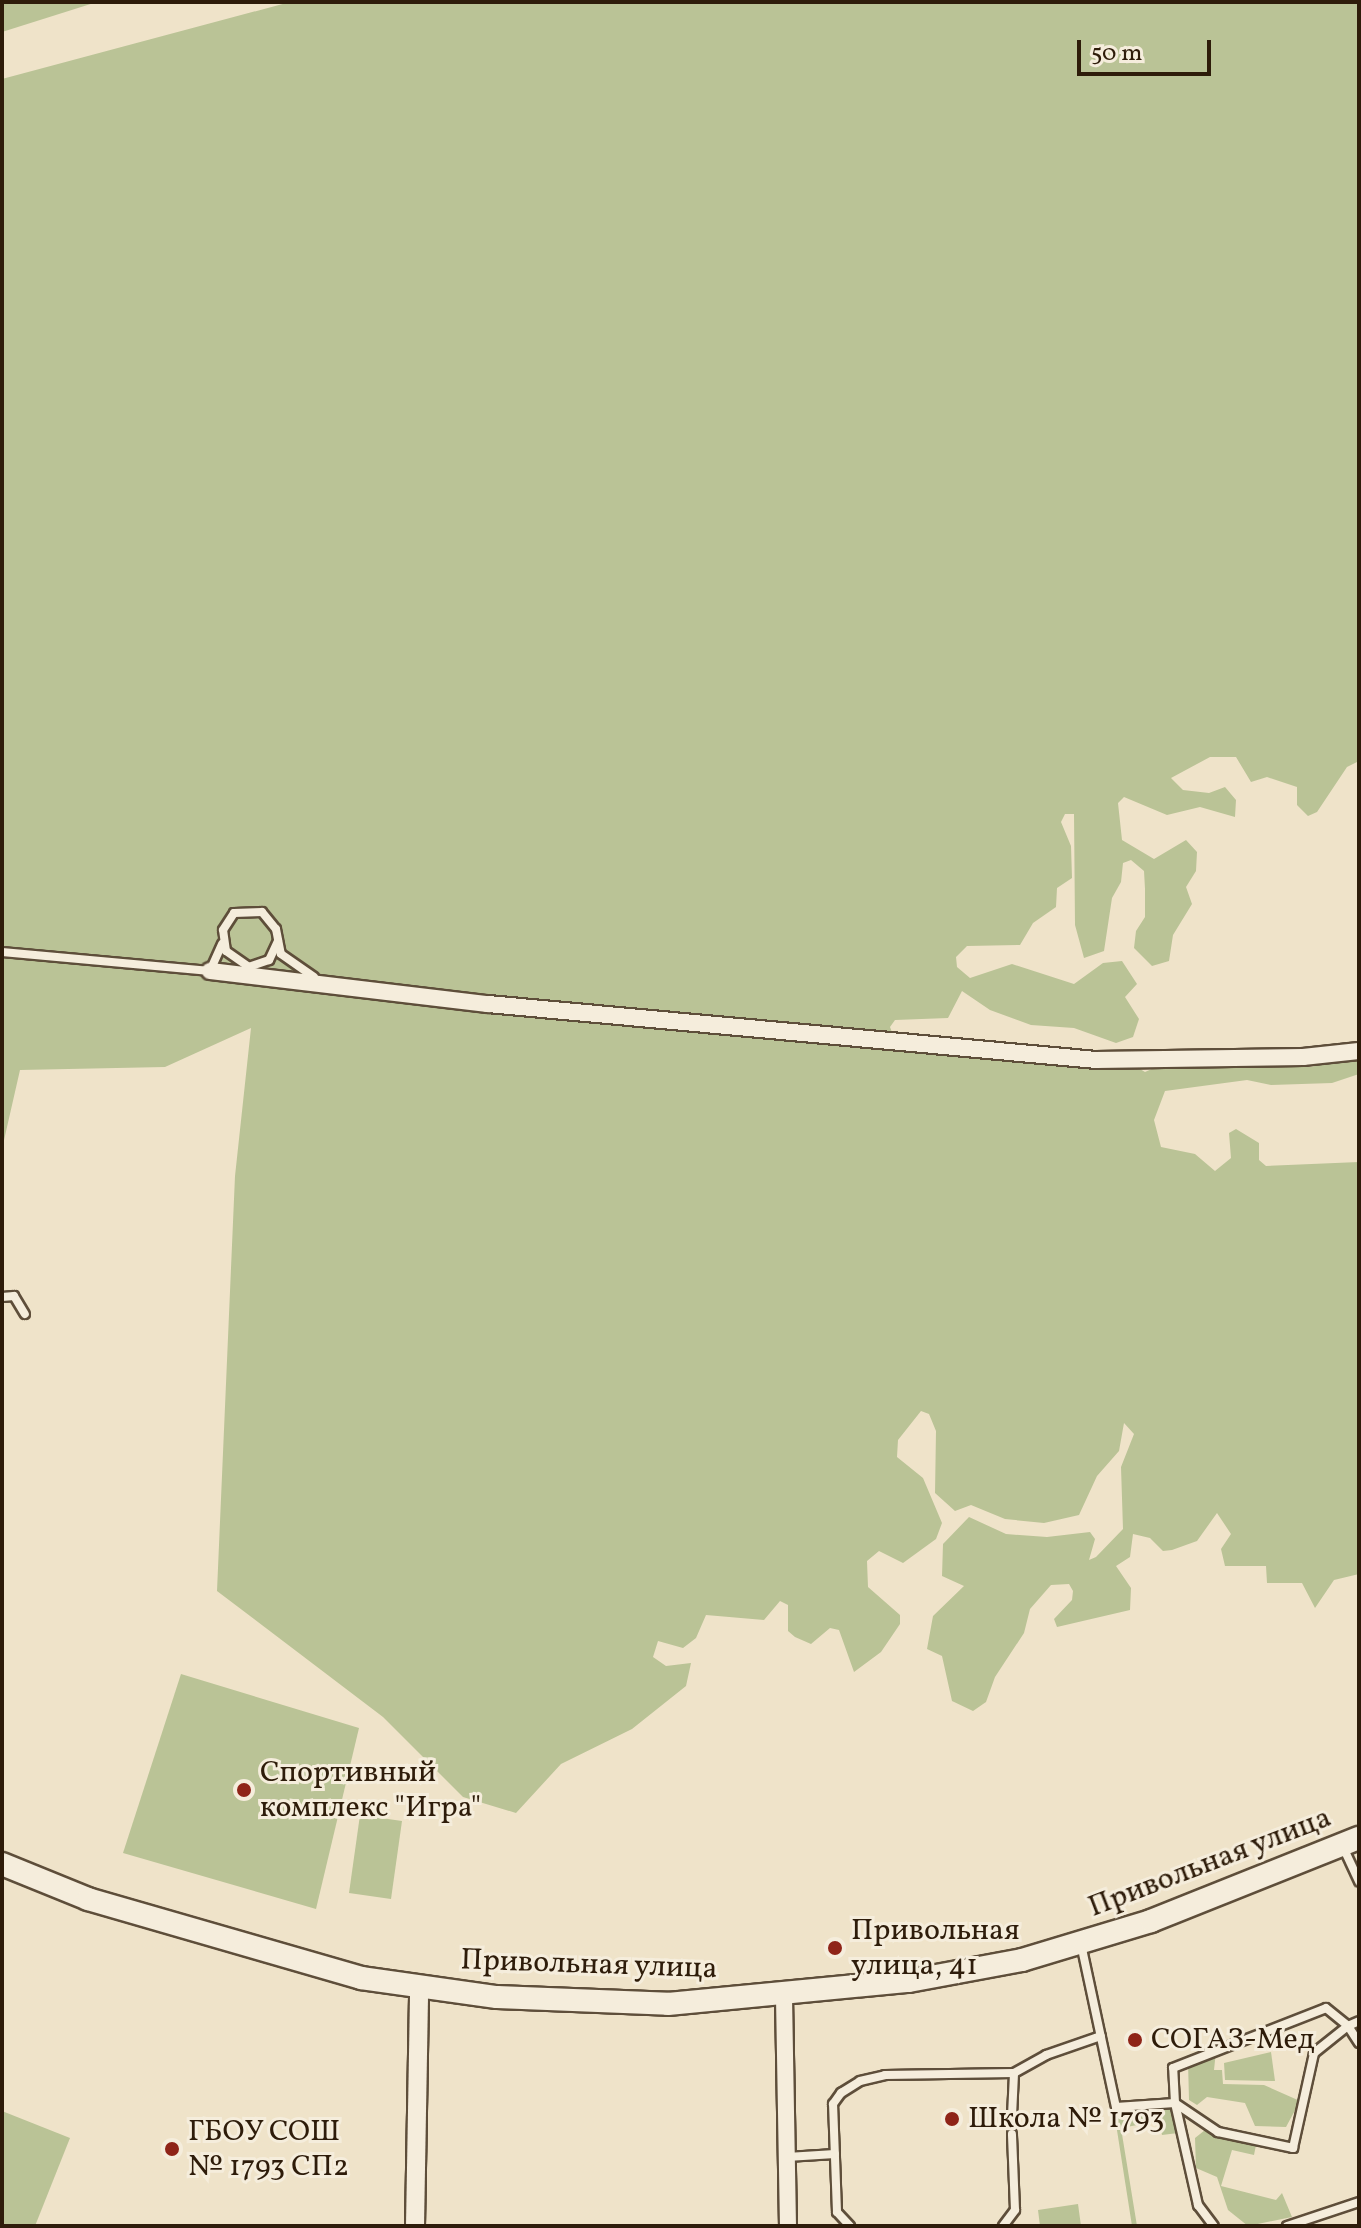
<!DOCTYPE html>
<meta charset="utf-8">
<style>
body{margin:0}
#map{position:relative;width:1361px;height:2228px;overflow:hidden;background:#efe3c9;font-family:Vollkorn,serif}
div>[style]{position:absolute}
.green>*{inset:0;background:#bac396}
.roads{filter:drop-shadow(2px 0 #5e4e3a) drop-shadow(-2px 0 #5e4e3a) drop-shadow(0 2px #5e4e3a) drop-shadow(0 -2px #5e4e3a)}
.service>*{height:8px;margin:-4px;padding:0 4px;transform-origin:4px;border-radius:4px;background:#f5eddc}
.minor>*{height:16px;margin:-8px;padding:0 8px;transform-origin:8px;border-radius:8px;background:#f5eddc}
.tertiary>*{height:18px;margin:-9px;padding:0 9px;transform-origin:9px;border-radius:9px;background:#f5eddc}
.secondary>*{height:22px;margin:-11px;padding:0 11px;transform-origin:11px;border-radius:11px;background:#f5eddc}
.dots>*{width:22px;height:22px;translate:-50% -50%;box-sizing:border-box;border:4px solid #f5eddc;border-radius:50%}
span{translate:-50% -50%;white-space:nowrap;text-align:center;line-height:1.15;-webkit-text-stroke:6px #f5eddc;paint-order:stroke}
.poi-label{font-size:30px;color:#2e1c0a}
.left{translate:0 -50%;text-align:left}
.street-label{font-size:30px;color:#2e1c0a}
.frame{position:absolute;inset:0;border:4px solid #2e1c0a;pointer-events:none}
.scale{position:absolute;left:1077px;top:40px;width:134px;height:36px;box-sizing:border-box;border:4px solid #2e1c0a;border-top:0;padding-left:10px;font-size:24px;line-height:28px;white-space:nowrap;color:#2e1c0a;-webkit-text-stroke:6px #f5eddc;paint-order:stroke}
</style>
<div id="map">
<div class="green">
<i style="clip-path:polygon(2px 2px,97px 2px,2px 32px)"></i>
<i style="clip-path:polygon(290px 2px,1359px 2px,1359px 761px,1347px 767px,1317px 812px,1308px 816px,1297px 805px,1297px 787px,1267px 777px,1251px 782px,1236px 757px,1210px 757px,1171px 778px,1183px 790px,1209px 793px,1225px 787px,1236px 800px,1235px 817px,1200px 807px,1167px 815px,1124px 797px,1118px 803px,1122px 840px,1154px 859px,1186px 840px,1197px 852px,1196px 871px,1186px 887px,1192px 904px,1173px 935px,1169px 961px,1152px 966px,1134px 948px,1136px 931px,1145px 917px,1145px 889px,1144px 871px,1131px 860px,1123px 863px,1121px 882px,1112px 898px,1104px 951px,1084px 958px,1075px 925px,1074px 814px,1065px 814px,1061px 822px,1071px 846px,1072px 878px,1057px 888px,1056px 907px,1033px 923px,1020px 945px,967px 946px,956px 957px,957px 967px,970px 978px,1012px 964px,1074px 984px,1103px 963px,1122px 961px,1137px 984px,1125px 997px,1139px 1019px,1133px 1037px,1116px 1043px,1074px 1028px,1031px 1025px,990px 1010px,962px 991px,948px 1018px,895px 1020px,890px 1027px,893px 1035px,1130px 1063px,1145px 1072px,1161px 1065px,1311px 1067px,1359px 1055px,1359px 1074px,1332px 1083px,1271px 1085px,1247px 1080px,1165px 1091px,1154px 1120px,1161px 1147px,1195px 1154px,1215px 1171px,1231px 1158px,1229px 1133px,1236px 1129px,1259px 1143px,1259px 1160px,1266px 1166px,1359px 1162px,1359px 1574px,1334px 1580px,1315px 1608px,1302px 1583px,1267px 1583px,1266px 1566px,1225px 1566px,1221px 1549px,1231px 1534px,1217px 1513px,1197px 1541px,1172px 1550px,1163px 1551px,1150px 1538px,1133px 1534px,1130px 1557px,1116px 1566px,1131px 1588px,1130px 1610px,1057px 1627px,1054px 1619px,1072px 1600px,1073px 1591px,1069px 1584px,1051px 1585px,1030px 1609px,1024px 1633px,995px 1677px,986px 1702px,973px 1711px,952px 1701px,942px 1656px,927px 1649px,933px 1616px,964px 1586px,942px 1576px,943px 1544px,969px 1517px,1006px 1534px,1047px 1537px,1090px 1532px,1095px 1539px,1089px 1560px,1096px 1557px,1123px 1529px,1121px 1467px,1134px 1434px,1124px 1423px,1119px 1451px,1097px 1476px,1079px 1515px,1044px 1523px,1005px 1519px,971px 1505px,955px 1511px,935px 1493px,936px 1431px,929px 1414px,921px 1411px,898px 1440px,897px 1457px,923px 1478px,942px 1523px,936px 1539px,903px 1563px,879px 1551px,867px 1561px,868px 1587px,900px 1615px,900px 1624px,881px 1652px,854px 1672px,839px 1630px,830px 1628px,811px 1644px,795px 1637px,788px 1631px,788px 1605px,780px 1601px,764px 1620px,706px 1615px,696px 1638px,683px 1648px,658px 1641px,653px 1657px,666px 1666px,691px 1663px,686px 1686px,632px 1729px,561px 1764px,516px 1813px,463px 1797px,383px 1717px,217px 1591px,235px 1176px,251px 1028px,165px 1067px,20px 1070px,2px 1149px,2px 79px)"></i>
<i style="clip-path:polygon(181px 1674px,359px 1728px,316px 1909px,123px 1853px)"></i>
<i style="clip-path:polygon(360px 1815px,402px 1821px,391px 1899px,349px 1893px)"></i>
<i style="clip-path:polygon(1216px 2051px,1214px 2070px,1222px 2070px,1223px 2084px,1264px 2085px,1300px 2101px,1286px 2127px,1255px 2126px,1245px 2103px,1207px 2097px,1197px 2105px,1189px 2100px,1188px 2062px)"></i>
<i style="clip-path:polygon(1271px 2052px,1275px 2081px,1225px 2080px,1224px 2063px)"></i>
<i style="clip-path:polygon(1171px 2105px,1178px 2133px,1162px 2135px,1159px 2121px,1121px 2128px,1137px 2226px,1132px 2226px,1116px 2124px,1119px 2114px,1123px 2109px)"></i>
<i style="clip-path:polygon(2px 2111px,70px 2138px,35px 2226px,2px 2226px)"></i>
<i style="clip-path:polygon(1210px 2126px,1257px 2140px,1254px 2155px,1232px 2150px,1221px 2186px,1276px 2200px,1282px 2193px,1292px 2217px,1248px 2226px,1228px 2210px,1217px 2177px,1196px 2168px,1195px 2138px)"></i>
<i style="clip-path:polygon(1078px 2204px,1081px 2226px,1040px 2226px,1038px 2210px)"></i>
</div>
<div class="roads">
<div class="service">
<i style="left:278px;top:941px;width:21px;rotate:115deg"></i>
<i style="left:269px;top:960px;width:21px;rotate:161deg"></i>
<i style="left:249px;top:967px;width:28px;rotate:-145deg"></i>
<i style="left:226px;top:951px;width:21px;rotate:-98deg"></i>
<i style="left:223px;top:930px;width:20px;rotate:-57deg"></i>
<i style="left:234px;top:913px;width:28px;rotate:-2deg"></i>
<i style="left:262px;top:912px;width:22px;rotate:51deg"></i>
<i style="left:276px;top:929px;width:25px;rotate:79deg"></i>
<i style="left:281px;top:954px;width:40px;rotate:34.9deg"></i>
<i style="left:2px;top:952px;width:209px;rotate:5.2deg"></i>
<i style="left:210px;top:971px;width:30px;rotate:-66deg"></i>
<i style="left:2px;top:1297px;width:12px;rotate:-5deg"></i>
<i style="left:14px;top:1296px;width:21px;rotate:59deg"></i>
<i style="left:1343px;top:1847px;width:38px;rotate:65deg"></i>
<i style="left:1081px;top:1944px;width:167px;rotate:77.9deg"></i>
<i style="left:1116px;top:2107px;width:59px;rotate:-3.9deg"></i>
<i style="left:1175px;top:2103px;width:35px;rotate:-93deg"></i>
<i style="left:1173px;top:2068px;width:164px;rotate:-21.4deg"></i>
<i style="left:1326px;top:2008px;width:28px;rotate:39deg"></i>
<i style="left:1348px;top:2026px;width:12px;rotate:-24deg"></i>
<i style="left:1175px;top:2103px;width:52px;rotate:34deg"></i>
<i style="left:1218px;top:2132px;width:77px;rotate:12deg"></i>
<i style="left:1293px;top:2148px;width:97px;rotate:-77.5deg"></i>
<i style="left:1314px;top:2053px;width:43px;rotate:-38.5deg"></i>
<i style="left:1348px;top:2026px;width:20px;rotate:57deg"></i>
<i style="left:1175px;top:2103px;width:105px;rotate:77.3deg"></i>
<i style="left:1198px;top:2205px;width:26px;rotate:53deg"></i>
<i style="left:1012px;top:2116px;width:43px;rotate:-87.3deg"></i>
<i style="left:787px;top:2157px;width:48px;rotate:-3.6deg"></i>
<i style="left:850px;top:2226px;width:19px;rotate:-133deg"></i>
<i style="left:837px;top:2212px;width:108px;rotate:-92.1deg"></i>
<i style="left:833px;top:2104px;width:14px;rotate:-54deg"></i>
<i style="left:841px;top:2093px;width:22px;rotate:-32deg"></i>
<i style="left:860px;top:2081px;width:26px;rotate:-13deg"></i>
<i style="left:885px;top:2075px;width:129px;rotate:-0.9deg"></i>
<i style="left:1014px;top:2073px;width:37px;rotate:-29deg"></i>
<i style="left:1046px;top:2055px;width:58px;rotate:-19.1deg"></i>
<i style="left:1003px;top:2226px;width:20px;rotate:-53deg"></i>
<i style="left:1015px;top:2210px;width:76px;rotate:-92.3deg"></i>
<i style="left:1287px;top:2226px;width:76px;rotate:-18.4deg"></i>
</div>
<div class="minor">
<i style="left:210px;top:971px;width:280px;rotate:6.8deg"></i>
<i style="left:488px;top:1004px;width:611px;rotate:5.26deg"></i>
<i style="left:1096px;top:1060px;width:207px;rotate:-0.8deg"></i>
<i style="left:1303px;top:1057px;width:56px;rotate:-6.1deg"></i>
<i style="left:784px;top:1997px;width:229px;rotate:89deg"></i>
</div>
<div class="tertiary">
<i style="left:415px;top:2226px;width:240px;rotate:-89deg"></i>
</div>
<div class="secondary">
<i style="left:2px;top:1864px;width:93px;rotate:22.1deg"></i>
<i style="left:88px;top:1899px;width:284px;rotate:16.1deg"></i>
<i style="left:361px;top:1978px;width:137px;rotate:8deg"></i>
<i style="left:497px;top:1997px;width:171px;rotate:2.3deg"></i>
<i style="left:668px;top:2004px;width:242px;rotate:-5.5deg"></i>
<i style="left:909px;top:1981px;width:115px;rotate:-10.5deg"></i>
<i style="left:1022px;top:1960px;width:135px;rotate:-16.8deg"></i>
<i style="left:1151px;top:1921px;width:224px;rotate:-21.8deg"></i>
</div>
</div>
<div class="dots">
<i style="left:244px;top:1790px;background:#8f2418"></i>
<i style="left:835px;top:1948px;background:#8f2418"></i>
<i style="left:1135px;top:2040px;background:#8f2418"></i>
<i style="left:952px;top:2119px;background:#8f2418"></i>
<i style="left:172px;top:2149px;background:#8f2418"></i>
</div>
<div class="poi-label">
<span class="left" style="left:260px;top:1790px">Спортивный<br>комплекс "Игра"</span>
<span class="left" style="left:851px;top:1948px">Привольная<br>улица, 41</span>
<span class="left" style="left:1151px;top:2040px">СОГАЗ-Мед</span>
<span class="left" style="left:968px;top:2119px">Школа № 1793</span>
<span class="left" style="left:188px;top:2149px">ГБОУ СОШ<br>№ 1793 СП2</span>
</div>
<div class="street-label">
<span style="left:1210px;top:1863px;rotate:-21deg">Привольная улица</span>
<span style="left:589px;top:1965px;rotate:2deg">Привольная улица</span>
</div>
<div class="frame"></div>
<div class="scale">50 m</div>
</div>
